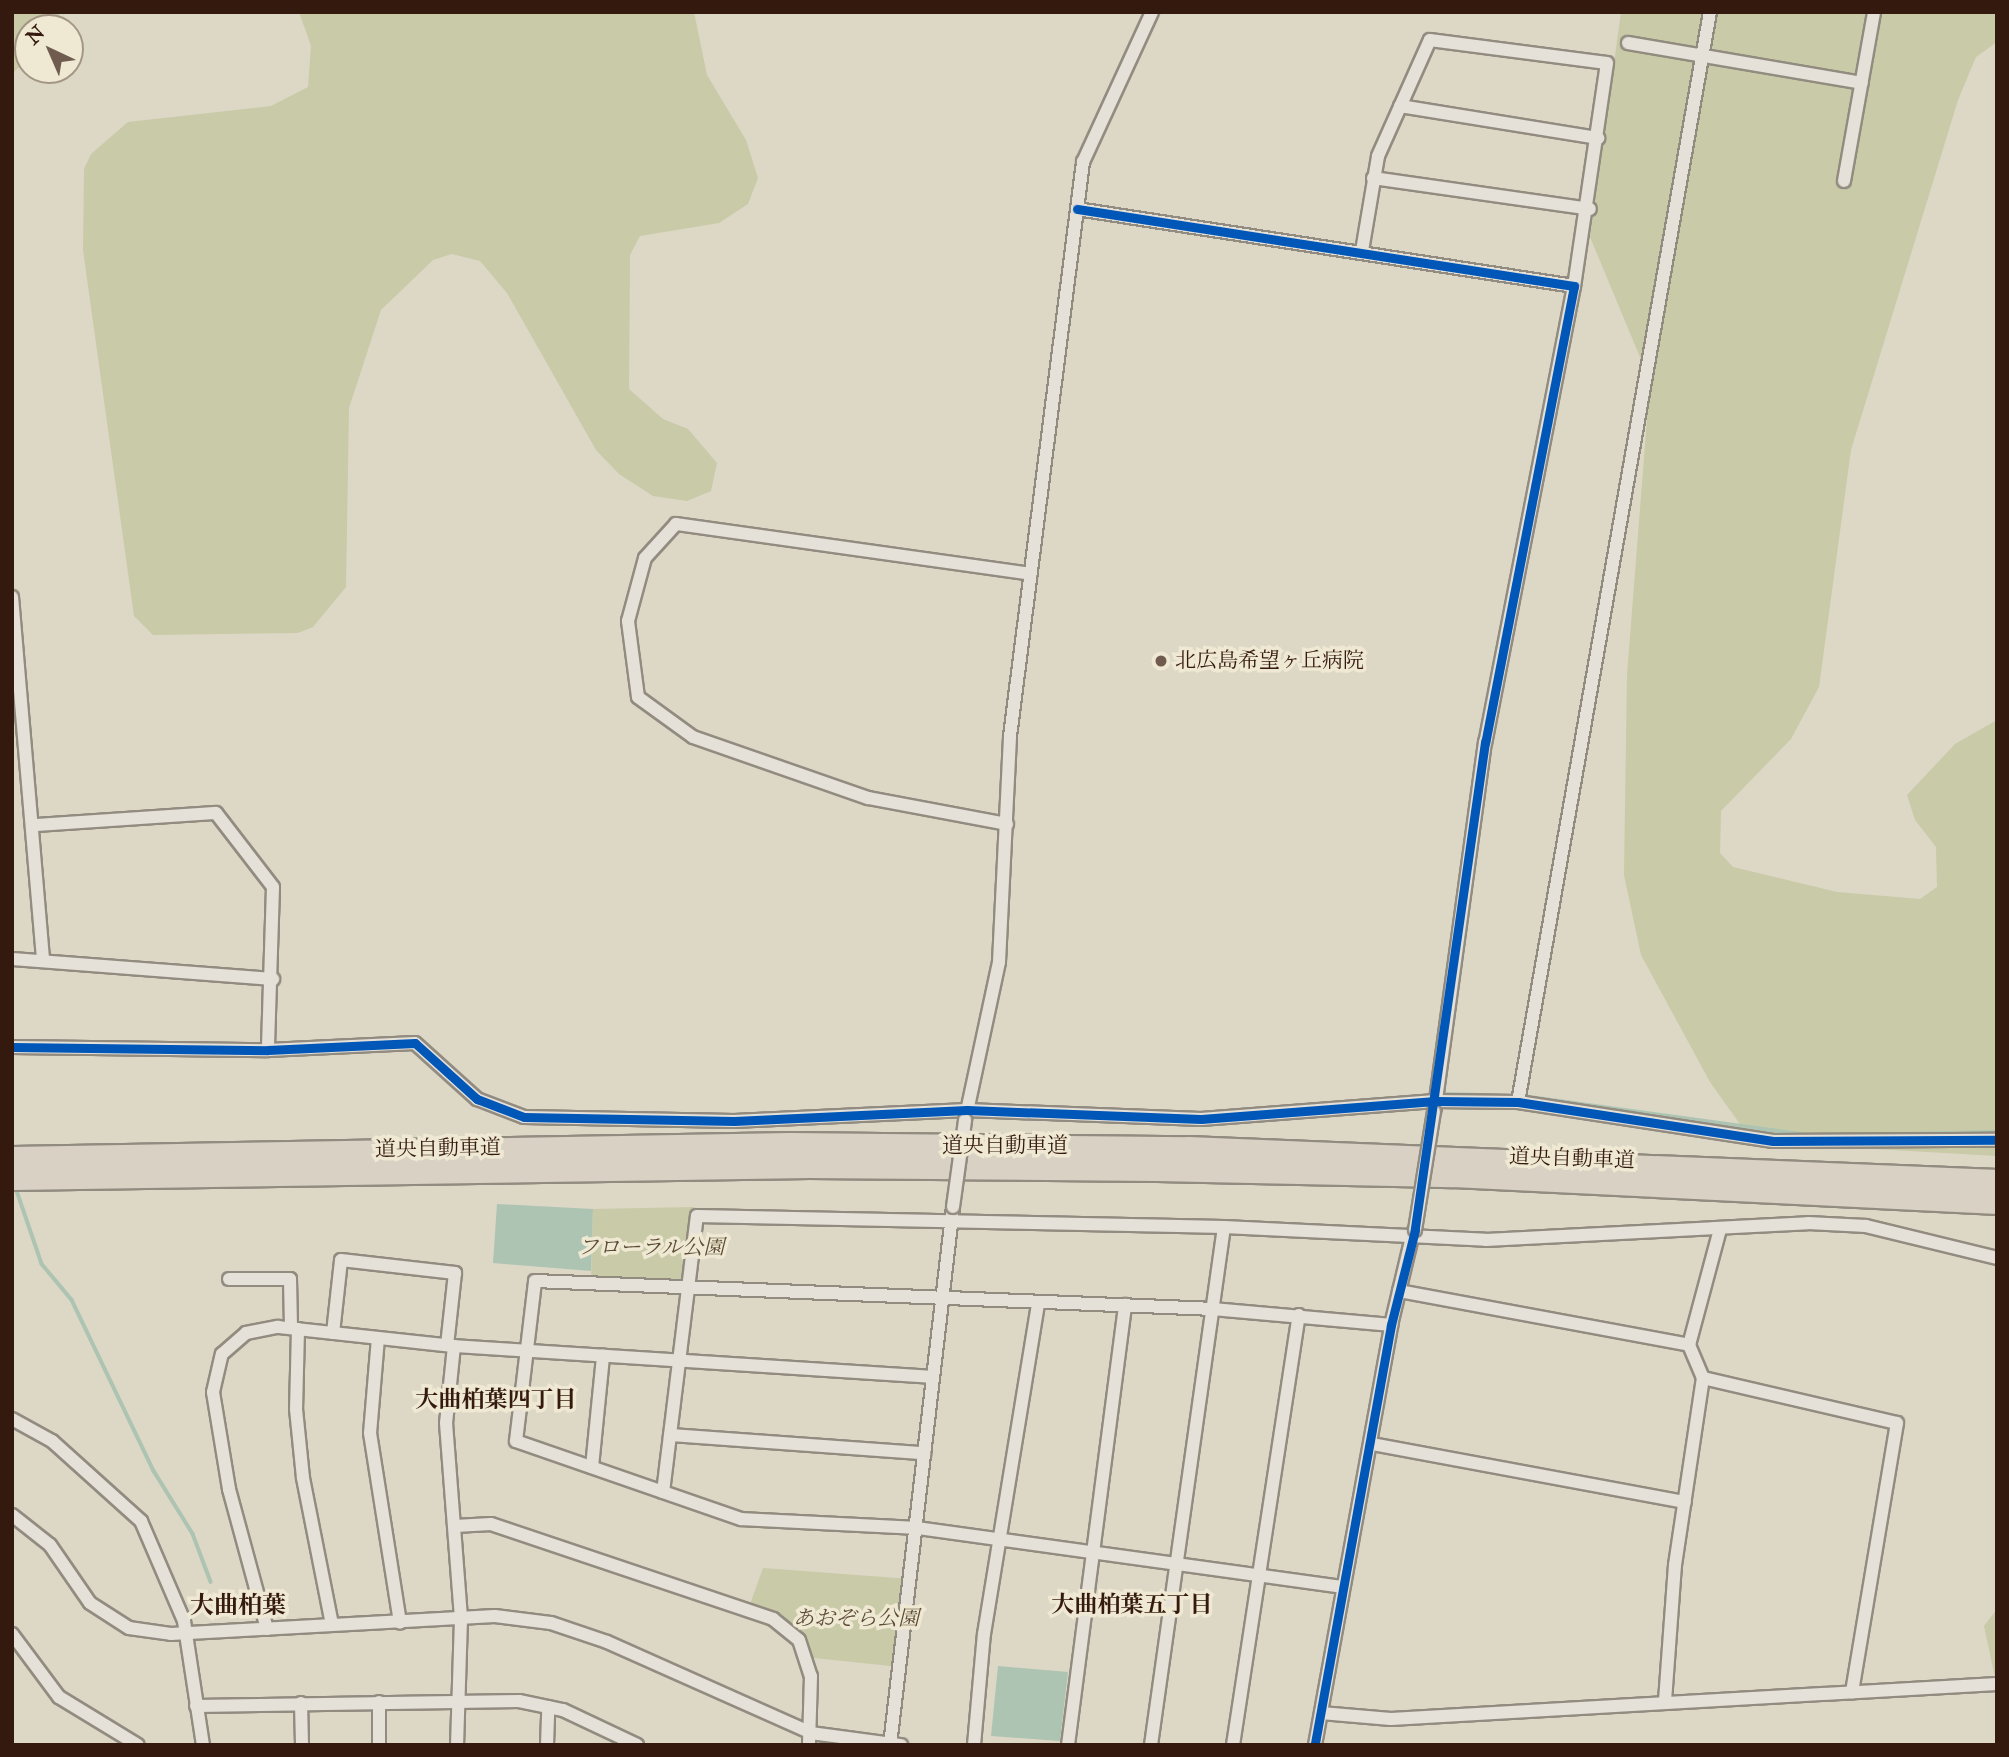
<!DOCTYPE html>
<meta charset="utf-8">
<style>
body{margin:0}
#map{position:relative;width:2009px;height:1757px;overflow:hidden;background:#ddd7c6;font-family:"IM FELL Double Pica","Noto Serif JP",serif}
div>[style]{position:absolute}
.green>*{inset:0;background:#c9caa7}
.water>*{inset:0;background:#adc4b3}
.stream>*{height:3.5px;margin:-1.75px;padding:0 1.75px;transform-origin:1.75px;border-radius:1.75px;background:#adc4b3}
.roads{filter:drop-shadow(2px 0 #928b80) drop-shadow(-2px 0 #928b80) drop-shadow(0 2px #928b80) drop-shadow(0 -2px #928b80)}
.street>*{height:12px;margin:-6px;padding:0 6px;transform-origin:6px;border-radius:6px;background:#e5e1d9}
.highway>*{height:23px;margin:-11.5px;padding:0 11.5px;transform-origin:11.5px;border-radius:11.5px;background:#d9d2c4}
.bridges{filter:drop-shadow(2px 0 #928b80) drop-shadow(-2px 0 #928b80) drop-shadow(0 2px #928b80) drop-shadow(0 -2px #928b80)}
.street-bridge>*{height:12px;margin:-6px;padding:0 6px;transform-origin:6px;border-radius:6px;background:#e5e1d9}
.cycleway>*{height:9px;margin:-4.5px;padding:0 4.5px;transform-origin:4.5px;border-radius:4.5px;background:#0057b8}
.dots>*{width:19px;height:19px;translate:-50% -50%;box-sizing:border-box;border:4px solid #efe8d3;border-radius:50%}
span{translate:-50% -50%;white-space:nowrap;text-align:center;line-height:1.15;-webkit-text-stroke:7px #efe8d3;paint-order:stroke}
.poi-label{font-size:21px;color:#341a0e}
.left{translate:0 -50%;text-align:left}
.street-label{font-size:21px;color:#341a0e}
.park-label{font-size:21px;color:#5c4c34;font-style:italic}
.neighbourhood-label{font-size:23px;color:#341a0e;font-weight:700}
.quarter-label{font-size:24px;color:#341a0e;font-weight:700}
.frame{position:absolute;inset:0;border:14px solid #341a0e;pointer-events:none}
.north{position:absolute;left:14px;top:14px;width:70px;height:70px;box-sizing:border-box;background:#efe8d3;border:2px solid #a49684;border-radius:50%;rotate:316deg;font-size:19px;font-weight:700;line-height:28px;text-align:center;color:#341a0e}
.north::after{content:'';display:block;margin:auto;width:24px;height:32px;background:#6f5c4e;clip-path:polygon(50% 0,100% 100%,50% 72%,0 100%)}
</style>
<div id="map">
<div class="green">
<i style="clip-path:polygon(12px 12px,61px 12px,52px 28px,28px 28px,28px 58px,12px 74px)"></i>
<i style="clip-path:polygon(299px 12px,694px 12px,707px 75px,746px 140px,758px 178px,748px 204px,719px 223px,640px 236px,630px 255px,629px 389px,663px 419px,688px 429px,717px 463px,711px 491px,687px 501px,653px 496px,619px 474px,596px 450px,507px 293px,480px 261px,452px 254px,433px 260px,381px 310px,349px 408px,346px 587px,313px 627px,298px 633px,153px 635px,134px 616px,83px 250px,84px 169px,91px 154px,128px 122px,271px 106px,308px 87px,311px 46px)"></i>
<i style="clip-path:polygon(1621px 12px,1997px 12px,1997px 42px,1976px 57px,1958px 100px,1851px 450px,1819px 687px,1791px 739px,1721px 811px,1720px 853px,1733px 867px,1837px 892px,1920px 899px,1937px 887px,1936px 847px,1915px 820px,1907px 795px,1955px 744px,1997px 720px,1997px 1156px,1805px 1145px,1747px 1134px,1710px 1082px,1641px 955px,1624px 875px,1627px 675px,1650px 381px,1590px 237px)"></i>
<i style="clip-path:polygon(694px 1207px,687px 1289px,591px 1284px,593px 1209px)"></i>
<i style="clip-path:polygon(763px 1568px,910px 1579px,900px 1667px,805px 1657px,799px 1640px,748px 1610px)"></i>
<i style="clip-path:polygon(1997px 1609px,1997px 1687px,1984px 1626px)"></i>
</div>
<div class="water">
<i style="clip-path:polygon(497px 1204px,593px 1209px,591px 1271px,493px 1263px)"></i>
<i style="clip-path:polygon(998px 1666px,1068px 1672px,1060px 1741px,991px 1736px)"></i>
</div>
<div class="stream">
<i style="left:1443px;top:1094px;width:72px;rotate:1.6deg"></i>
<i style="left:1523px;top:1096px;width:289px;rotate:7.8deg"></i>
<i style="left:1904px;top:1134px;width:93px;rotate:-1.2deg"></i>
<i style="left:15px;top:1185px;width:83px;rotate:71.1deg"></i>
<i style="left:42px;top:1264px;width:47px;rotate:50.2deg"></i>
<i style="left:72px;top:1300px;width:190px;rotate:64.4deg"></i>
<i style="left:154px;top:1471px;width:74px;rotate:58.2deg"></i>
<i style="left:193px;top:1534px;width:51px;rotate:69.4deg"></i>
</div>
<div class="roads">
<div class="street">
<i style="left:1628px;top:43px;width:237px;rotate:9.7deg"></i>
<i style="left:1400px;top:106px;width:201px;rotate:9.2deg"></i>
<i style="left:1373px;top:178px;width:219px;rotate:8.1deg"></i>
<i style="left:1844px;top:181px;width:172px;rotate:-79.9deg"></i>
<i style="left:1077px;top:209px;width:503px;rotate:8.81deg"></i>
<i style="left:1574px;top:286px;width:465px;rotate:101deg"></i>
<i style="left:1485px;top:742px;width:370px;rotate:97.8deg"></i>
<i style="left:1362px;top:251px;width:96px;rotate:-80.4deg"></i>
<i style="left:1378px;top:156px;width:127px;rotate:-65.9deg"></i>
<i style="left:1430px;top:40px;width:178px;rotate:7.4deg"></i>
<i style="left:1607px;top:63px;width:225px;rotate:98.4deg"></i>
<i style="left:12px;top:597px;width:364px;rotate:85.1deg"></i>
<i style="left:1007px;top:824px;width:141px;rotate:-169.4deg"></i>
<i style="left:868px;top:798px;width:185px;rotate:-160.8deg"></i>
<i style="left:693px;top:737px;width:68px;rotate:-144deg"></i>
<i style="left:638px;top:697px;width:77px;rotate:-97.5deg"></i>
<i style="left:628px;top:621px;width:65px;rotate:-74.9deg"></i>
<i style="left:645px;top:558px;width:46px;rotate:-47.6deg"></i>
<i style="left:676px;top:524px;width:358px;rotate:8deg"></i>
<i style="left:35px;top:825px;width:181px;rotate:-3.8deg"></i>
<i style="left:216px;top:813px;width:93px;rotate:52.4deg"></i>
<i style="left:273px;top:887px;width:163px;rotate:91.8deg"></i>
<i style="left:12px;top:959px;width:262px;rotate:4.4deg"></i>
<i style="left:12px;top:1047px;width:256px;rotate:0.7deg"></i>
<i style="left:268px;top:1050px;width:147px;rotate:-2.7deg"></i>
<i style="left:415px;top:1043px;width:84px;rotate:42.1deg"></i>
<i style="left:477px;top:1099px;width:50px;rotate:21deg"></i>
<i style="left:524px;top:1117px;width:210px;rotate:1.1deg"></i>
<i style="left:734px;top:1121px;width:233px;rotate:-2.7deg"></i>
<i style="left:967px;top:1110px;width:234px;rotate:2.2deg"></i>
<i style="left:1201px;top:1119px;width:235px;rotate:-4.4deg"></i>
<i style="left:1435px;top:1101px;width:83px;rotate:0.7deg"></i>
<i style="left:1518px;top:1102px;width:258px;rotate:8.7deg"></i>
<i style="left:1773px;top:1141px;width:224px;rotate:-0.3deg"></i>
<i style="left:1518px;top:1102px;width:1107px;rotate:-80.01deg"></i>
<i style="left:966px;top:1116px;width:157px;rotate:-77.9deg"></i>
<i style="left:999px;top:962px;width:226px;rotate:-87.2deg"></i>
<i style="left:1010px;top:736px;width:579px;rotate:-82.75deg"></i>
<i style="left:1083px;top:162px;width:165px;rotate:-65.3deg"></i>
<i style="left:229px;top:1279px;width:61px"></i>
<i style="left:290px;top:1279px;width:49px;rotate:88.8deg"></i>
<i style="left:1399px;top:1291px;width:295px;rotate:10.5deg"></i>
<i style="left:298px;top:1329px;width:80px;rotate:91.4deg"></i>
<i style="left:296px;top:1409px;width:69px;rotate:84.2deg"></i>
<i style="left:303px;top:1478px;width:149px;rotate:78.8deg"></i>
<i style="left:333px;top:1333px;width:73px;rotate:-83.7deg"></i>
<i style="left:341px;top:1260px;width:115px;rotate:6.5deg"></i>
<i style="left:455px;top:1273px;width:72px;rotate:96.3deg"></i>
<i style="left:378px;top:1338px;width:95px;rotate:94.8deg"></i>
<i style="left:370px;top:1433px;width:192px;rotate:81deg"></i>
<i style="left:454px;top:1346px;width:77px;rotate:95.9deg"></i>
<i style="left:446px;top:1423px;width:197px;rotate:85.6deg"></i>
<i style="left:461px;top:1619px;width:126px;rotate:91.8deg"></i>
<i style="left:1703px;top:1378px;width:199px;rotate:13.1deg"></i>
<i style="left:1897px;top:1423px;width:273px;rotate:99.5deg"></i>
<i style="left:12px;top:1419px;width:46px;rotate:28.8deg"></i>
<i style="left:52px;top:1441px;width:120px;rotate:42deg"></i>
<i style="left:141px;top:1521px;width:109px;rotate:66.7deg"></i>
<i style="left:184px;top:1621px;width:125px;rotate:81.3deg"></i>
<i style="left:670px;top:1435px;width:255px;rotate:4.1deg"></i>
<i style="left:1372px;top:1444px;width:318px;rotate:10.5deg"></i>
<i style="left:592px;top:1467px;width:112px;rotate:-84.3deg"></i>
<i style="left:663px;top:1492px;width:278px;rotate:-83deg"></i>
<i style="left:697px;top:1216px;width:527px;rotate:1.2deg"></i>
<i style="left:1224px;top:1227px;width:262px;rotate:2.8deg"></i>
<i style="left:1486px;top:1240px;width:322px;rotate:-3deg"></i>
<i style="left:1808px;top:1223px;width:58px;rotate:3deg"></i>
<i style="left:1866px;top:1226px;width:135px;rotate:13.7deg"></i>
<i style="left:12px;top:1515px;width:48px;rotate:38.3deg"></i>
<i style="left:50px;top:1545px;width:70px;rotate:55.4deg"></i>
<i style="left:90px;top:1603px;width:46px;rotate:32.7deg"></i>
<i style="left:129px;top:1628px;width:42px;rotate:8.1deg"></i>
<i style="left:171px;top:1634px;width:324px;rotate:-3.2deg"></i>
<i style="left:495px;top:1616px;width:56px;rotate:7.1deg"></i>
<i style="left:551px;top:1623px;width:59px;rotate:18.7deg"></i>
<i style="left:607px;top:1642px;width:223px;rotate:24deg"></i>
<i style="left:811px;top:1733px;width:91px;rotate:7.6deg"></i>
<i style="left:455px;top:1526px;width:36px;rotate:-3deg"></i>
<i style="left:491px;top:1524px;width:298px;rotate:18.6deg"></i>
<i style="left:773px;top:1619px;width:33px;rotate:39deg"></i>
<i style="left:799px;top:1640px;width:38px;rotate:72deg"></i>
<i style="left:811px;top:1676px;width:69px;rotate:91.7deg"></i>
<i style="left:1343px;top:1587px;width:430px;rotate:-172.1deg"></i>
<i style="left:917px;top:1528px;width:176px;rotate:-177.1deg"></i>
<i style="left:741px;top:1519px;width:238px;rotate:-160.9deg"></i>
<i style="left:516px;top:1441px;width:161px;rotate:-83.2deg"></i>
<i style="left:535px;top:1281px;width:679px;rotate:2.36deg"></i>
<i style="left:1213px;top:1309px;width:179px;rotate:5.1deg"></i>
<i style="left:267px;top:1629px;width:145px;rotate:-105.2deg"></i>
<i style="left:229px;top:1489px;width:98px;rotate:-99.4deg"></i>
<i style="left:213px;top:1392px;width:39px;rotate:-77deg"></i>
<i style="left:222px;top:1354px;width:32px;rotate:-41deg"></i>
<i style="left:246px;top:1333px;width:33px;rotate:-11deg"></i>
<i style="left:278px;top:1327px;width:177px;rotate:6.2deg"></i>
<i style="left:454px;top:1346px;width:479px;rotate:3.7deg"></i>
<i style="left:12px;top:1634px;width:79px;rotate:53.3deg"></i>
<i style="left:59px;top:1697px;width:92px;rotate:31.3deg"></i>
<i style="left:1665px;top:1701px;width:136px;rotate:-85.8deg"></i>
<i style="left:1675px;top:1565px;width:189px;rotate:-81.5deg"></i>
<i style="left:1703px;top:1378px;width:36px;rotate:-113deg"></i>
<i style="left:1689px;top:1345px;width:120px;rotate:-75deg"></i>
<i style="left:379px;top:1702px;width:43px;rotate:90deg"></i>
<i style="left:301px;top:1703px;width:42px;rotate:88.6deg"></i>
<i style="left:196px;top:1706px;width:323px;rotate:-0.9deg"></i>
<i style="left:519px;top:1701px;width:45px;rotate:11.6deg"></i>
<i style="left:563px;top:1710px;width:82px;rotate:25.3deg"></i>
<i style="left:1321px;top:1713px;width:70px;rotate:4.9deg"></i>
<i style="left:1391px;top:1719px;width:607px;rotate:-3.31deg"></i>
<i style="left:547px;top:1745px;width:38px;rotate:-88deg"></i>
<i style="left:890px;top:1745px;width:542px;rotate:-83.32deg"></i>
<i style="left:974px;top:1745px;width:111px;rotate:-84.9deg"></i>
<i style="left:984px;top:1634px;width:335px;rotate:-80.7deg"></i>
<i style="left:1068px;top:1745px;width:444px;rotate:-82.6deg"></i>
<i style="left:1151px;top:1745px;width:523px;rotate:-81.98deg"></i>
<i style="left:1233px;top:1745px;width:435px;rotate:-81.3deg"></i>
<i style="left:1315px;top:1745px;width:427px;rotate:-79.7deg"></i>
<i style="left:1391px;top:1325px;width:95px;rotate:-76.6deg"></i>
</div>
<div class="highway">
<i style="left:12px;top:1158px;width:778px;rotate:-1.03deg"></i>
<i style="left:790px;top:1144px;width:398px;rotate:0.6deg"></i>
<i style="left:1188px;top:1148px;width:810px;rotate:2.34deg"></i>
<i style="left:12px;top:1178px;width:797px;rotate:-0.86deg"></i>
<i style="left:809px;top:1166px;width:348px;rotate:0.5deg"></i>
<i style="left:1157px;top:1169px;width:296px;rotate:1.2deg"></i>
<i style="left:1453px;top:1175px;width:545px;rotate:2.84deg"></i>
</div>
</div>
<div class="bridges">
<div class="street-bridge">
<i style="left:953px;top:1207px;width:88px;rotate:-82.1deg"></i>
<i style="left:1415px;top:1230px;width:120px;rotate:-80.9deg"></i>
</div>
</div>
<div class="cycleway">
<i style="left:1077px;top:209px;width:503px;rotate:8.81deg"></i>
<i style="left:1574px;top:286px;width:465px;rotate:101deg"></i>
<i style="left:1485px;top:742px;width:493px;rotate:98.2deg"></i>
<i style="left:1415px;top:1230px;width:98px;rotate:104.2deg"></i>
<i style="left:1391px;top:1325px;width:427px;rotate:100.3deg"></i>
<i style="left:12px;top:1047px;width:256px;rotate:0.7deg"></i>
<i style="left:268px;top:1050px;width:147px;rotate:-2.7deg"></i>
<i style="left:415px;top:1043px;width:84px;rotate:42.1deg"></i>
<i style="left:477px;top:1099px;width:50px;rotate:21deg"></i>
<i style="left:524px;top:1117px;width:210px;rotate:1.1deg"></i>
<i style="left:734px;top:1121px;width:233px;rotate:-2.7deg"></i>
<i style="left:967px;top:1110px;width:234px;rotate:2.2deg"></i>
<i style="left:1201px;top:1119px;width:235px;rotate:-4.4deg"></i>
<i style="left:1435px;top:1101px;width:83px;rotate:0.7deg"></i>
<i style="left:1518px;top:1102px;width:258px;rotate:8.7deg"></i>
<i style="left:1773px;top:1141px;width:224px;rotate:-0.3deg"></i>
</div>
<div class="dots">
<i style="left:1161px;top:661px;background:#6f5c4e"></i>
</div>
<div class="poi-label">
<span class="left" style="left:1175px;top:661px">北広島希望ヶ丘病院</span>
</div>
<div class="street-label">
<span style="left:1005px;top:1146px">道央自動車道</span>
<span style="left:438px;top:1149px;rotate:-1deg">道央自動車道</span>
<span style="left:1572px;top:1159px;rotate:2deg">道央自動車道</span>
</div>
<div class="park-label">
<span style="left:651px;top:1248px">フローラル公園</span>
<span style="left:856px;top:1619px">あおぞら公園</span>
</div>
<div class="neighbourhood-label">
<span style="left:496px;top:1400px">大曲柏葉四丁目</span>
<span style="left:1132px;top:1605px">大曲柏葉五丁目</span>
</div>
<div class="quarter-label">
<span style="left:238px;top:1606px">大曲柏葉</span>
</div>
<div class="frame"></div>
<div class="north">N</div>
</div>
